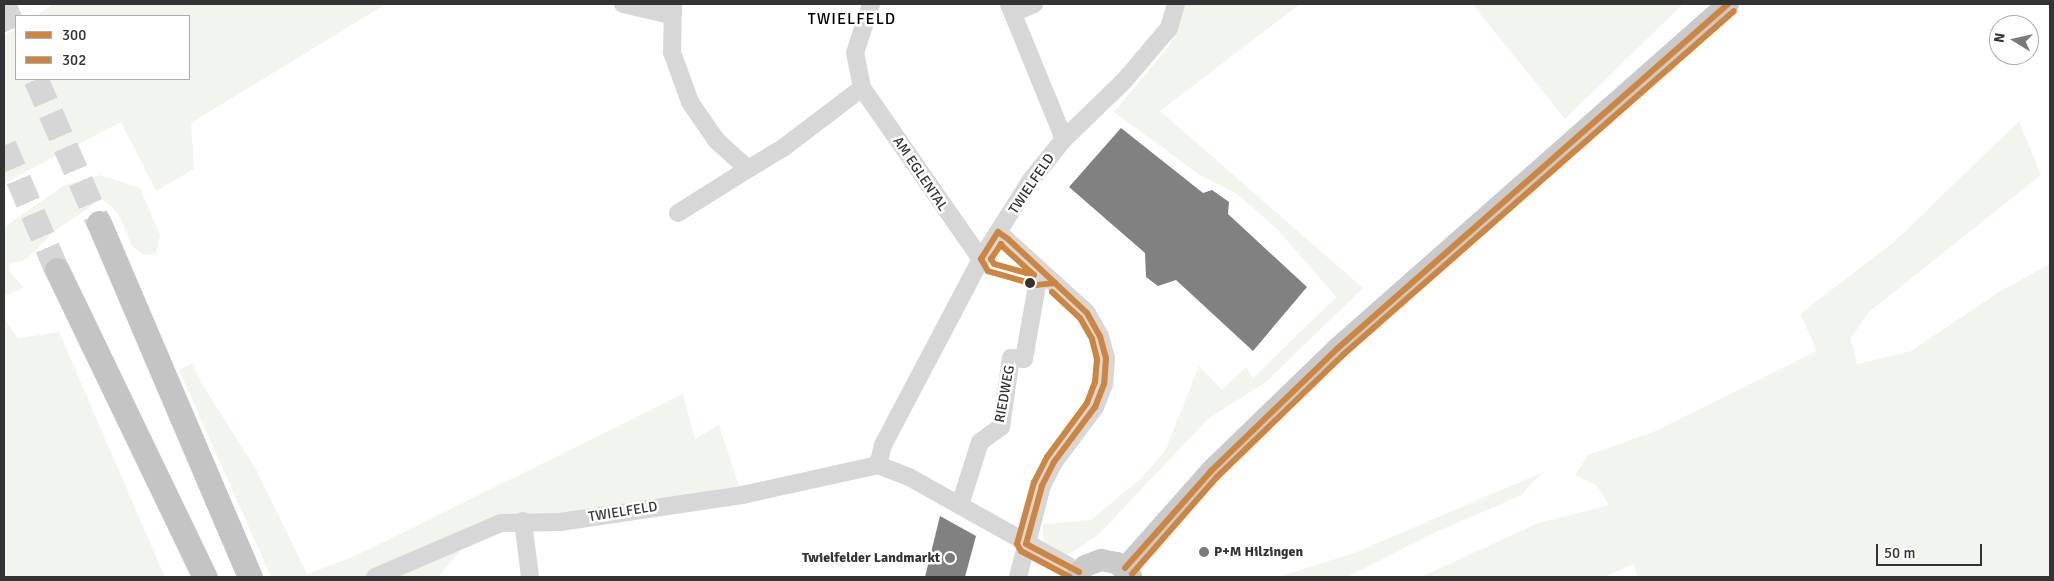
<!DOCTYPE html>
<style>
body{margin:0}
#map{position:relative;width:2054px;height:581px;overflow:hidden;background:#fff;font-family:Signika,sans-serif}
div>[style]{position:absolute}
.green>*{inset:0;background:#f1f5ed}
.building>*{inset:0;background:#818181}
.highway-tunnel>*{height:25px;margin-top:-12.5px;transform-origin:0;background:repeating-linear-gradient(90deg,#d6d6d6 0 25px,transparent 0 37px)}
.minor>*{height:18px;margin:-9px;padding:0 9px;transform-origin:9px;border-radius:9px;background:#d7d7d7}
.major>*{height:22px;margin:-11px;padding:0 11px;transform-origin:11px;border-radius:11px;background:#cacaca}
.highway>*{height:25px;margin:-12.5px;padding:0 12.5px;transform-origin:12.5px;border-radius:12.5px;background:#c4c4c4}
.bus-1>*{height:6px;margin:-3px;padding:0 3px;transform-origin:3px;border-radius:3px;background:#cd853f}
.bus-2>*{height:6px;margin:-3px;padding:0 3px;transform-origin:3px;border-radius:3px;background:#cd853f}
.dots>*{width:14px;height:14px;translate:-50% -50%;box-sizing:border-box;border:2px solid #fff;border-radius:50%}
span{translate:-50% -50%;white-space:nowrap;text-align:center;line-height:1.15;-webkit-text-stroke:5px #fff;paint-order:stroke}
.street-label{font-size:14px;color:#333}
.poi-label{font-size:14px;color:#333;font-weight:700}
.left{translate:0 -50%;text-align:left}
.right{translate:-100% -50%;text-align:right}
.quarter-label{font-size:16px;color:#000;letter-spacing:1px}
.frame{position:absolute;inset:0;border:5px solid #333;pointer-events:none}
.legend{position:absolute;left:15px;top:15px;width:175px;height:65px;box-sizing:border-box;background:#fff;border:1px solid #adadad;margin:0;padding:6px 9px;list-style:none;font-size:15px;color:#333}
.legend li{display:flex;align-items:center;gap:10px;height:25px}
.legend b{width:25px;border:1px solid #adadad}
.north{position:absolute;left:1989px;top:15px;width:50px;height:50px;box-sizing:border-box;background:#fff;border:1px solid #adadad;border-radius:50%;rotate:279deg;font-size:14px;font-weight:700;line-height:20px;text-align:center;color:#333}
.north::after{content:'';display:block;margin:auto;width:18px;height:22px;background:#7a7a7a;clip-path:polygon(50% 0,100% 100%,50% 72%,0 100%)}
.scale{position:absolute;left:1876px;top:544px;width:106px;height:22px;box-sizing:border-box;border:2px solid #333;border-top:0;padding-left:6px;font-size:15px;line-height:18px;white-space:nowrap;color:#333;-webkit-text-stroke:4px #fff;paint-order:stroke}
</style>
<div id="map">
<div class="green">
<i style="clip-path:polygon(54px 4px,386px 4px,191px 123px,194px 169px,156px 191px,121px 122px,4px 183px,4px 36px,16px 28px,16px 79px,189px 79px,189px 16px,35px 16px)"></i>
<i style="clip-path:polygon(1182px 4px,1300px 4px,1160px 111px,1363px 288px,1266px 382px,1209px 418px,1098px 535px,1064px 557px,1044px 544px,1043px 524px,1091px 520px,1140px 479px,1165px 451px,1199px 366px,1222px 390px,1246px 367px,1253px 378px,1336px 297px,1276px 228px,1237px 194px,1198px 174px,1114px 112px,1170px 45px)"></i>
<i style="clip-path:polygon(1472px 4px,1683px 4px,1565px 119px)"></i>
<i style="clip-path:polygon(2019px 121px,2041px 175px,1869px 312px,1851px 338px,1857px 364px,1911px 351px,2002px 290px,2050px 264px,2050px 577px,1637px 577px,1634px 564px,1604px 577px,1421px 577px,1538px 523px,1609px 505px,1597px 486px,1575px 475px,1588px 455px,1653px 432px,1817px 351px,1800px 314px,1894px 242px)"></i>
<i style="clip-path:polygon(100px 175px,140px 188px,160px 235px,156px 254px,144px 255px,132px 246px,118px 213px,102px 199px,56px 230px,24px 261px,10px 263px,9px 271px,24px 288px,4px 296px,4px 227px,65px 185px)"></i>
<i style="clip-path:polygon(4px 319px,18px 338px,59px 332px,165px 577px,4px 577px)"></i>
<i style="clip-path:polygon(192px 363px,202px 384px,257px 471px,307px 574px,353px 557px,683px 394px,695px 439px,719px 425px,742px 495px,478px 530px,438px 577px,271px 577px,179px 370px)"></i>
<i style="clip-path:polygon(1543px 472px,1520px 496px,1438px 531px,1347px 577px,1278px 577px,1354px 553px)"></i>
</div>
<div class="building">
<i style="clip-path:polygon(1121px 128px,1203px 193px,1212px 190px,1229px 202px,1228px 214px,1307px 287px,1253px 351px,1176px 280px,1158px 286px,1146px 277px,1145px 253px,1069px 187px)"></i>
<i style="clip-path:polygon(940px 516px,976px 536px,965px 577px,925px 577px)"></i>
</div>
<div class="highway-tunnel">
<i style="left:4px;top:5px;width:30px;rotate:67deg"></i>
<i style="left:36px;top:79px;width:157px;rotate:66.4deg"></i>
<i style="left:4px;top:145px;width:136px;rotate:67deg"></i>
</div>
<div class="minor">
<i style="left:623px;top:4px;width:49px;rotate:12.9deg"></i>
<i style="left:673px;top:4px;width:48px;rotate:91.2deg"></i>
<i style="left:672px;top:52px;width:53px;rotate:70.2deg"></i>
<i style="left:690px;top:102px;width:46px;rotate:55.6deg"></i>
<i style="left:716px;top:140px;width:43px;rotate:42.2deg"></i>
<i style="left:748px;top:169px;width:41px;rotate:-31deg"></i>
<i style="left:783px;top:148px;width:99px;rotate:-37.2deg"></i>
<i style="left:862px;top:88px;width:208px;rotate:55.2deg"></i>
<i style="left:1013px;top:13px;width:23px;rotate:-23deg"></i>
<i style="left:862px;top:88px;width:36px;rotate:-101deg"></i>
<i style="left:855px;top:53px;width:52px;rotate:-71.9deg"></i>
<i style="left:1064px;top:139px;width:83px;rotate:-44deg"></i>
<i style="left:1124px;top:81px;width:70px;rotate:-49.7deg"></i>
<i style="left:1169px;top:28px;width:25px;rotate:-74deg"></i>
<i style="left:678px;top:213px;width:83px;rotate:-32.2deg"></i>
<i style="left:998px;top:232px;width:120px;rotate:42.3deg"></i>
<i style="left:1087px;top:313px;width:26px;rotate:61deg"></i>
<i style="left:1100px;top:336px;width:23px;rotate:75deg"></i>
<i style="left:1106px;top:358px;width:26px;rotate:94deg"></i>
<i style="left:1104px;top:384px;width:25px;rotate:111deg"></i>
<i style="left:1095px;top:407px;width:69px;rotate:126.7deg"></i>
<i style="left:1054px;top:462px;width:27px;rotate:117deg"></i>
<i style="left:1042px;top:486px;width:94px;rotate:104.8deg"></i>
<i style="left:878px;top:465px;width:21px;rotate:-76deg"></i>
<i style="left:883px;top:445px;width:210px;rotate:-62.2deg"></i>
<i style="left:981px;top:259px;width:93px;rotate:-57.7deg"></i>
<i style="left:1031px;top:180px;width:53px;rotate:-51.2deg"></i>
<i style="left:1064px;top:139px;width:146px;rotate:-112.2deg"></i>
<i style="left:960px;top:505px;width:66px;rotate:-72.4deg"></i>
<i style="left:980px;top:442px;width:26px;rotate:-36deg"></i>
<i style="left:1001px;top:427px;width:70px;rotate:-81.8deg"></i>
<i style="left:1011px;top:358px;width:13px;rotate:4deg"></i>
<i style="left:1024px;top:359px;width:75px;rotate:-80deg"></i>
<i style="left:523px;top:521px;width:56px;rotate:82.9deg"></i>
<i style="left:375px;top:577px;width:137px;rotate:-23.2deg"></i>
<i style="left:501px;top:523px;width:59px;rotate:-1deg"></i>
<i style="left:560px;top:522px;width:184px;rotate:-8.4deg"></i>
<i style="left:742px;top:495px;width:139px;rotate:-12.4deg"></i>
<i style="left:878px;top:465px;width:33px;rotate:21deg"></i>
<i style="left:909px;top:477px;width:195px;rotate:29.2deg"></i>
</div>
<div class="major">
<i style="left:1125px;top:568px;width:130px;rotate:-48.4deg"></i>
<i style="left:1211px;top:471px;width:177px;rotate:-44.1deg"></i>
<i style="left:1338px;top:348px;width:520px;rotate:-41.41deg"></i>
<i style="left:1076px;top:577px;width:14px;rotate:-51deg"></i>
<i style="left:1085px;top:566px;width:17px;rotate:-21deg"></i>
<i style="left:1101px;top:560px;width:16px;rotate:11deg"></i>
<i style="left:1117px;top:563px;width:20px;rotate:45deg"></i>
</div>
<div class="highway">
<i style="left:99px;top:223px;width:385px;rotate:66.9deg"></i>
<i style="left:57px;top:270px;width:341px;rotate:64.3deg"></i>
</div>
<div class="bus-1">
<i style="left:998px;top:232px;width:12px;rotate:35deg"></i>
<i style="left:1008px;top:239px;width:64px;rotate:43.1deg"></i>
<i style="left:1055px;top:283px;width:18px;rotate:174deg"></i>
<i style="left:1037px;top:285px;width:51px;rotate:-164.1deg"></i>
<i style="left:988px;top:271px;width:14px;rotate:-120deg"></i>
<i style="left:981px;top:259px;width:32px;rotate:-58deg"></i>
<i style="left:1055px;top:283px;width:44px;rotate:43.2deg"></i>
<i style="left:1087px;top:313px;width:26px;rotate:61deg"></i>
<i style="left:1100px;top:336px;width:23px;rotate:75deg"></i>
<i style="left:1106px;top:358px;width:26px;rotate:94deg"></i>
<i style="left:1104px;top:384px;width:25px;rotate:111deg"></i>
<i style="left:1095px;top:407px;width:69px;rotate:126.7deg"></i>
<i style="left:1054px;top:462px;width:27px;rotate:117deg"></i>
<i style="left:1042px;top:486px;width:60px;rotate:105.4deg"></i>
<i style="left:1026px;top:544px;width:60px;rotate:27.8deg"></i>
<i style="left:1125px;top:568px;width:130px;rotate:-48.4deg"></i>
<i style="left:1211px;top:471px;width:177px;rotate:-44.1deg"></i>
<i style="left:1338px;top:348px;width:520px;rotate:-41.41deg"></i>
</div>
<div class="bus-2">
<i style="left:1001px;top:244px;width:2px;rotate:63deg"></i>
<i style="left:1002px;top:246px;width:43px;rotate:42.2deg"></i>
<i style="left:1034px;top:275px;width:41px;rotate:-164.6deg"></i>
<i style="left:994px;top:264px;width:6px;rotate:-121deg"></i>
<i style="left:991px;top:259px;width:18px;rotate:-56deg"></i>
<i style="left:1052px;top:292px;width:38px;rotate:43deg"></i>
<i style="left:1080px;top:318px;width:24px;rotate:60deg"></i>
<i style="left:1092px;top:339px;width:21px;rotate:76deg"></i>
<i style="left:1097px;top:359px;width:23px;rotate:95deg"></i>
<i style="left:1095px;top:382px;width:22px;rotate:111deg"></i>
<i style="left:1087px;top:403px;width:67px;rotate:126.5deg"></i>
<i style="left:1047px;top:457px;width:28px;rotate:117deg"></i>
<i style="left:1034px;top:482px;width:64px;rotate:105.3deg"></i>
<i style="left:1017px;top:544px;width:8px;rotate:60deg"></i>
<i style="left:1021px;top:551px;width:55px;rotate:28deg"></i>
<i style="left:1132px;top:574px;width:129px;rotate:-48.8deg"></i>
<i style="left:1217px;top:477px;width:177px;rotate:-44.1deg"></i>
<i style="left:1344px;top:354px;width:519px;rotate:-41.33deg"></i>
</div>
<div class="dots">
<i style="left:1030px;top:283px;background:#333"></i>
<i style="left:1204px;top:552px;background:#7a7a7a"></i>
<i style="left:950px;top:558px;background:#7a7a7a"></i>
</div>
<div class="street-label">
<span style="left:920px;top:174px;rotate:56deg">AM EGLENTAL</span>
<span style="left:1032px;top:184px;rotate:-56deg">TWIELFELD</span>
<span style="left:1005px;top:394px;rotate:-80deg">RIEDWEG</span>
<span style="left:623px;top:512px;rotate:-9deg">TWIELFELD</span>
</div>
<div class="poi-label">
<span class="left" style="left:1214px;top:552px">P+M Hilzingen</span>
<span class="right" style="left:940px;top:558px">Twielfelder Landmarkt</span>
</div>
<div class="quarter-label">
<span style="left:852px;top:19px">TWIELFELD</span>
</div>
<div class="frame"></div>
<ul class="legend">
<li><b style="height:6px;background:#cd853f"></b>300</li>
<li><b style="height:6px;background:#cd853f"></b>302</li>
</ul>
<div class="north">N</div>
<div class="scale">50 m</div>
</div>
